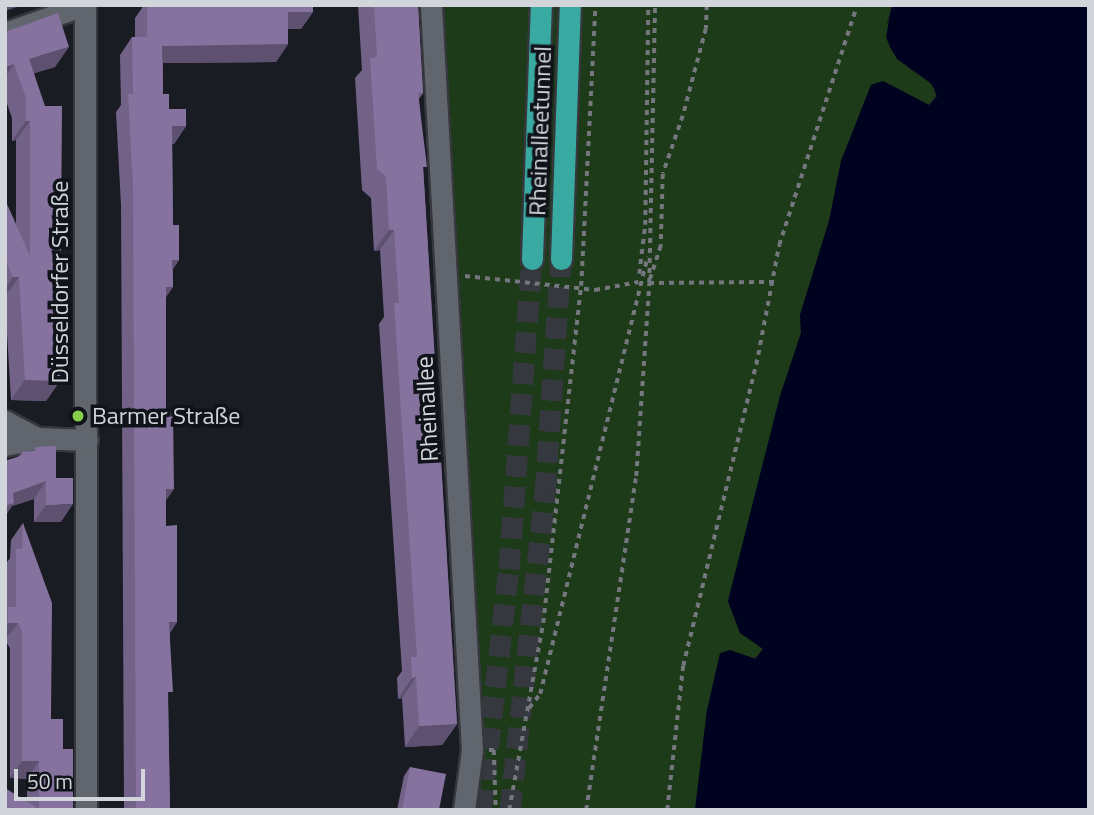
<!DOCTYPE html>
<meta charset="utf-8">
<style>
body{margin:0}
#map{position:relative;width:1094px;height:815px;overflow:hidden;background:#191c23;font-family:"Titillium Web",sans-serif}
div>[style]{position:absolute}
.green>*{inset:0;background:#1d3a19}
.water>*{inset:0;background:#00031f}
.highway-tunnel>*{height:21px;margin-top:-10.5px;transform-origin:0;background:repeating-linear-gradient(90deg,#35383e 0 21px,transparent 0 31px)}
.path>*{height:3.5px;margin-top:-1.75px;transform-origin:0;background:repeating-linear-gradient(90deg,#74777d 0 5px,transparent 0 10px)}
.roads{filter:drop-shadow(2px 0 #36383d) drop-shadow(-2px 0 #36383d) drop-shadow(0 2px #36383d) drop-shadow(0 -2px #36383d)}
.minor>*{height:21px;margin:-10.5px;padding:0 10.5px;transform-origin:10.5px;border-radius:10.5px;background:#61666e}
.highway>*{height:21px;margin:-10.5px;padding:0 10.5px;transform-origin:10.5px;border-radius:10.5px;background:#39aaa1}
.wall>*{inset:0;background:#736288}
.shaded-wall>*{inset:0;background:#5e506f}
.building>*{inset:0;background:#86729e}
.dots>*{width:19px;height:19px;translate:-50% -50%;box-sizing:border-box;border:4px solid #10131a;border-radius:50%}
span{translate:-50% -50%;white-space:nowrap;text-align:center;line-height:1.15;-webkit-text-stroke:7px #10131a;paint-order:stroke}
.street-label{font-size:24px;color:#d2d5d9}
.poi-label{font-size:24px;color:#d2d5d9}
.left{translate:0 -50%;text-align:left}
.frame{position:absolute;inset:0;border:7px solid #d2d5d9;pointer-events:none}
.scale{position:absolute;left:14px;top:769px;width:131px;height:32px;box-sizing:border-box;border:4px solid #d2d5d9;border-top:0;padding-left:9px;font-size:21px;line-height:24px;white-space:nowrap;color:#d2d5d9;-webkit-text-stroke:5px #10131a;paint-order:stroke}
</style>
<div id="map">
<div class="green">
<i style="clip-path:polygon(436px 5px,892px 5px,887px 23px,910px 69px,927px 80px,938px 93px,929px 105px,883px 81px,871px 85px,841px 161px,829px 221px,800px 315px,801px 333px,780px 396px,728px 601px,740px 633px,763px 649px,707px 710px,695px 810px,474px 810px,482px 769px)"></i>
</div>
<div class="water">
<i style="clip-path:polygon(892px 5px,1089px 5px,1089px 810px,695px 810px,707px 710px,720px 653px,730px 650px,756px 659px,763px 649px,740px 633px,728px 601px,780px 396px,801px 333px,800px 315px,829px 221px,841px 161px,871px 85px,883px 81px,929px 105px,937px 97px,932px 84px,897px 59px,890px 47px,886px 37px)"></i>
</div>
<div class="highway-tunnel">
<i style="left:481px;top:810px;width:243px;rotate:-83.4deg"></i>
<i style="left:509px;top:569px;width:311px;rotate:-85.8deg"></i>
<i style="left:510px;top:810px;width:319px;rotate:-83.7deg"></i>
<i style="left:545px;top:493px;width:235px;rotate:-86.1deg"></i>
</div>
<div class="path">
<i style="left:707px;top:5px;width:24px;rotate:92deg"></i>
<i style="left:706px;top:29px;width:90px;rotate:104.8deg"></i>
<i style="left:683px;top:116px;width:61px;rotate:109deg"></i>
<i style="left:663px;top:174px;width:72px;rotate:91.6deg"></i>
<i style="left:661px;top:246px;width:39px;rotate:108deg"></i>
<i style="left:649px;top:283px;width:125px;rotate:-0.5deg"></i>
<i style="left:639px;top:274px;width:49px;rotate:-83deg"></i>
<i style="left:645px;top:225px;width:220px;rotate:-89.2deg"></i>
<i style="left:465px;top:276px;width:131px;rotate:6.1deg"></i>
<i style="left:595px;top:290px;width:44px;rotate:-10.5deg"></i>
<i style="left:529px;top:708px;width:18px;rotate:-52deg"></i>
<i style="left:540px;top:694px;width:450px;rotate:-76.2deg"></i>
<i style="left:489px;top:750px;width:5px"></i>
<i style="left:494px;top:750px;width:60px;rotate:88.1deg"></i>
<i style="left:509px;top:810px;width:190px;rotate:-79.7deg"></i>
<i style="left:543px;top:623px;width:339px;rotate:-83.6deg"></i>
<i style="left:581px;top:286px;width:281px;rotate:-87.1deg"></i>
<i style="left:586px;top:810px;width:338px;rotate:-81.5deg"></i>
<i style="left:636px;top:476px;width:193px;rotate:-86.1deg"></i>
<i style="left:649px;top:283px;width:278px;rotate:-88.8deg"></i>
<i style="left:667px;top:810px;width:145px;rotate:-83.7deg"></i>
<i style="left:683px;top:666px;width:320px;rotate:-76.4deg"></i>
<i style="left:758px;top:355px;width:112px;rotate:-79.2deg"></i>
<i style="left:779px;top:245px;width:252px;rotate:-72deg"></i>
</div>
<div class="roads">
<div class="minor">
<i style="left:85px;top:5px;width:805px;rotate:89.93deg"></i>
<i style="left:431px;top:5px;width:746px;rotate:86.85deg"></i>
<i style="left:472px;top:750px;width:61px;rotate:97.6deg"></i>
<i style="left:5px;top:33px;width:84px;rotate:-19.5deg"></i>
<i style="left:5px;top:421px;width:36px;rotate:28deg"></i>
<i style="left:5px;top:445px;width:33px;rotate:-12deg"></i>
<i style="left:37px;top:438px;width:50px;rotate:2.3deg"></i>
</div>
<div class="highway">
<i style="left:532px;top:259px;width:254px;rotate:-88deg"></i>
<i style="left:561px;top:259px;width:254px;rotate:-88deg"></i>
</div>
</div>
<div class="wall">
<i style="clip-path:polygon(144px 5px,313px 5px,313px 12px,301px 29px,288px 29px,288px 44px,276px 62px,163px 63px,163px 94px,169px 109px,186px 126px,174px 144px,172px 144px,173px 225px,179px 260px,173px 269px,173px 287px,166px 297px,166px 526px,177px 622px,170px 633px,168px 700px,170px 810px,124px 810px,121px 205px,116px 112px,121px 105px,120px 55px,132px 37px,135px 37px,135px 18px)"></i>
<i style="clip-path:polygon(358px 5px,418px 5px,423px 93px,419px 99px,457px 724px,442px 745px,405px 747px,402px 698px,398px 699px,397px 678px,402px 671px,379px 324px,384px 317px,380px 250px,374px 251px,371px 198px,362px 190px,355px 78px,362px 70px)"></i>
<i style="clip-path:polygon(5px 32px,55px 67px,34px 73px,60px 381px,46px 401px,11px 400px,5px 300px,5px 200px,16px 224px,16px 140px,12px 141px,12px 118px,5px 98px)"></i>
<i style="clip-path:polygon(36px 447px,56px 478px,61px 522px,34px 522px,34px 499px,12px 506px,5px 516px,5px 461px,18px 457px,22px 452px,33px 451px)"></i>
<i style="clip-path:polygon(23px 523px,51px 719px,63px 749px,73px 810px,5px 810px,27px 801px,27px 779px,10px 778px,10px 648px,5px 640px,5px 565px,10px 558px,11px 540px)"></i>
<i style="clip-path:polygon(410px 767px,439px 810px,397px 810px,404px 776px)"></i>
</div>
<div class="shaded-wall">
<i style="clip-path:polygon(5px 5px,23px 5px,5px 11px)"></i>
<i style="clip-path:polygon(288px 12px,313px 12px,301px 29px,276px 29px)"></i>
<i style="clip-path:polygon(288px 44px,276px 62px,150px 63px,162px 46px)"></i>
<i style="clip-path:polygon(69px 47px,55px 67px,19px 78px,29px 59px)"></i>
<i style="clip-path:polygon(14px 64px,5px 77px,5px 67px)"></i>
<i style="clip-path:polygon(26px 121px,30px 121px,16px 140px,12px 141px)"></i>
<i style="clip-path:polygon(172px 126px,186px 126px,174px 144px,160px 144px)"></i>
<i style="clip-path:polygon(389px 230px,394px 230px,380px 250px,374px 251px)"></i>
<i style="clip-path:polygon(172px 260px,179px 260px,167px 277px)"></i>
<i style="clip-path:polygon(13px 277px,19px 277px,5px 297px,5px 288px)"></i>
<i style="clip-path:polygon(166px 287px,173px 287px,160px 305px)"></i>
<i style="clip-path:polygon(25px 380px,60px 381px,46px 401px,11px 400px)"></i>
<i style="clip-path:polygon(46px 481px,34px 499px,12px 506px,5px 516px,5px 504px,13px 493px)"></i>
<i style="clip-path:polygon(166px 489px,174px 489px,162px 506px)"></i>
<i style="clip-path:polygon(73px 504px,61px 522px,34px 522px,46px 505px)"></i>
<i style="clip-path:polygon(169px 622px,177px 622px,165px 640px)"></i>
<i style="clip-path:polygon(8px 623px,18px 623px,5px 640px,5px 627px)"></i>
<i style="clip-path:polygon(416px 677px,402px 698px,398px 699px,412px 678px)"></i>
<i style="clip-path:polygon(457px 724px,442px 745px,405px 747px,419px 726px)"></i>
<i style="clip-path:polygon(22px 761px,39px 761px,27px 779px,10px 778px)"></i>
</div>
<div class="building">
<i style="clip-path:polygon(147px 5px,313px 5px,313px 12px,288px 12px,288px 44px,162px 46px,163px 94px,169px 94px,169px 109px,186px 109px,186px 126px,172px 126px,173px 225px,179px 225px,179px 260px,172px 260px,173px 287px,166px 287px,166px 411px,173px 411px,174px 489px,166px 489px,166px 526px,177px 525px,177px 622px,169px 622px,173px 692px,168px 692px,170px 810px,136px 810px,133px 187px,128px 94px,133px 94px,132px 37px,147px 37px)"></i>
<i style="clip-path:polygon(374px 5px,418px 5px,423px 93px,418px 93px,427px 167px,423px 167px,457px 724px,419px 726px,416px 677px,412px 678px,411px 657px,417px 657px,394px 303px,399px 303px,394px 230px,389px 230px,386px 177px,377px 169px,370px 58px,377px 57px)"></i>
<i style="clip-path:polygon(58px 13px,69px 47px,29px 59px,45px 106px,62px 106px,60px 381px,25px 380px,19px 277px,13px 277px,5px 259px,5px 200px,30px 256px,30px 121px,26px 121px,26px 98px,14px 64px,5px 67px,5px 32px)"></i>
<i style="clip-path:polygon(56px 446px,56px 478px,73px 478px,73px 504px,46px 505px,46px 481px,13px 493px,14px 503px,5px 506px,5px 461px,23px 455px,22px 452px,36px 451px,36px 447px)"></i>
<i style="clip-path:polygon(23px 523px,52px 603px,51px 719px,63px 719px,63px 749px,73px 749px,73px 810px,5px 810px,5px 788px,39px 809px,39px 761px,22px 761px,22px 631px,18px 623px,8px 623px,8px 607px,16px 607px,16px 549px,22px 549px)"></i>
<i style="clip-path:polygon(410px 767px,446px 774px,439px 810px,402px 810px)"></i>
</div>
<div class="dots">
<i style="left:78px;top:416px;background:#86cf4b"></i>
</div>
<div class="street-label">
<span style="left:540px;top:131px;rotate:-88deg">Rheinalleetunnel</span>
<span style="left:60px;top:282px;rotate:-90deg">Düsseldorfer Straße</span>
<span style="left:427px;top:409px;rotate:-93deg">Rheinallee</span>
</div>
<div class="poi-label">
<span class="left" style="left:92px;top:416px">Barmer Straße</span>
</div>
<div class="frame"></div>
<div class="scale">50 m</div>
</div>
